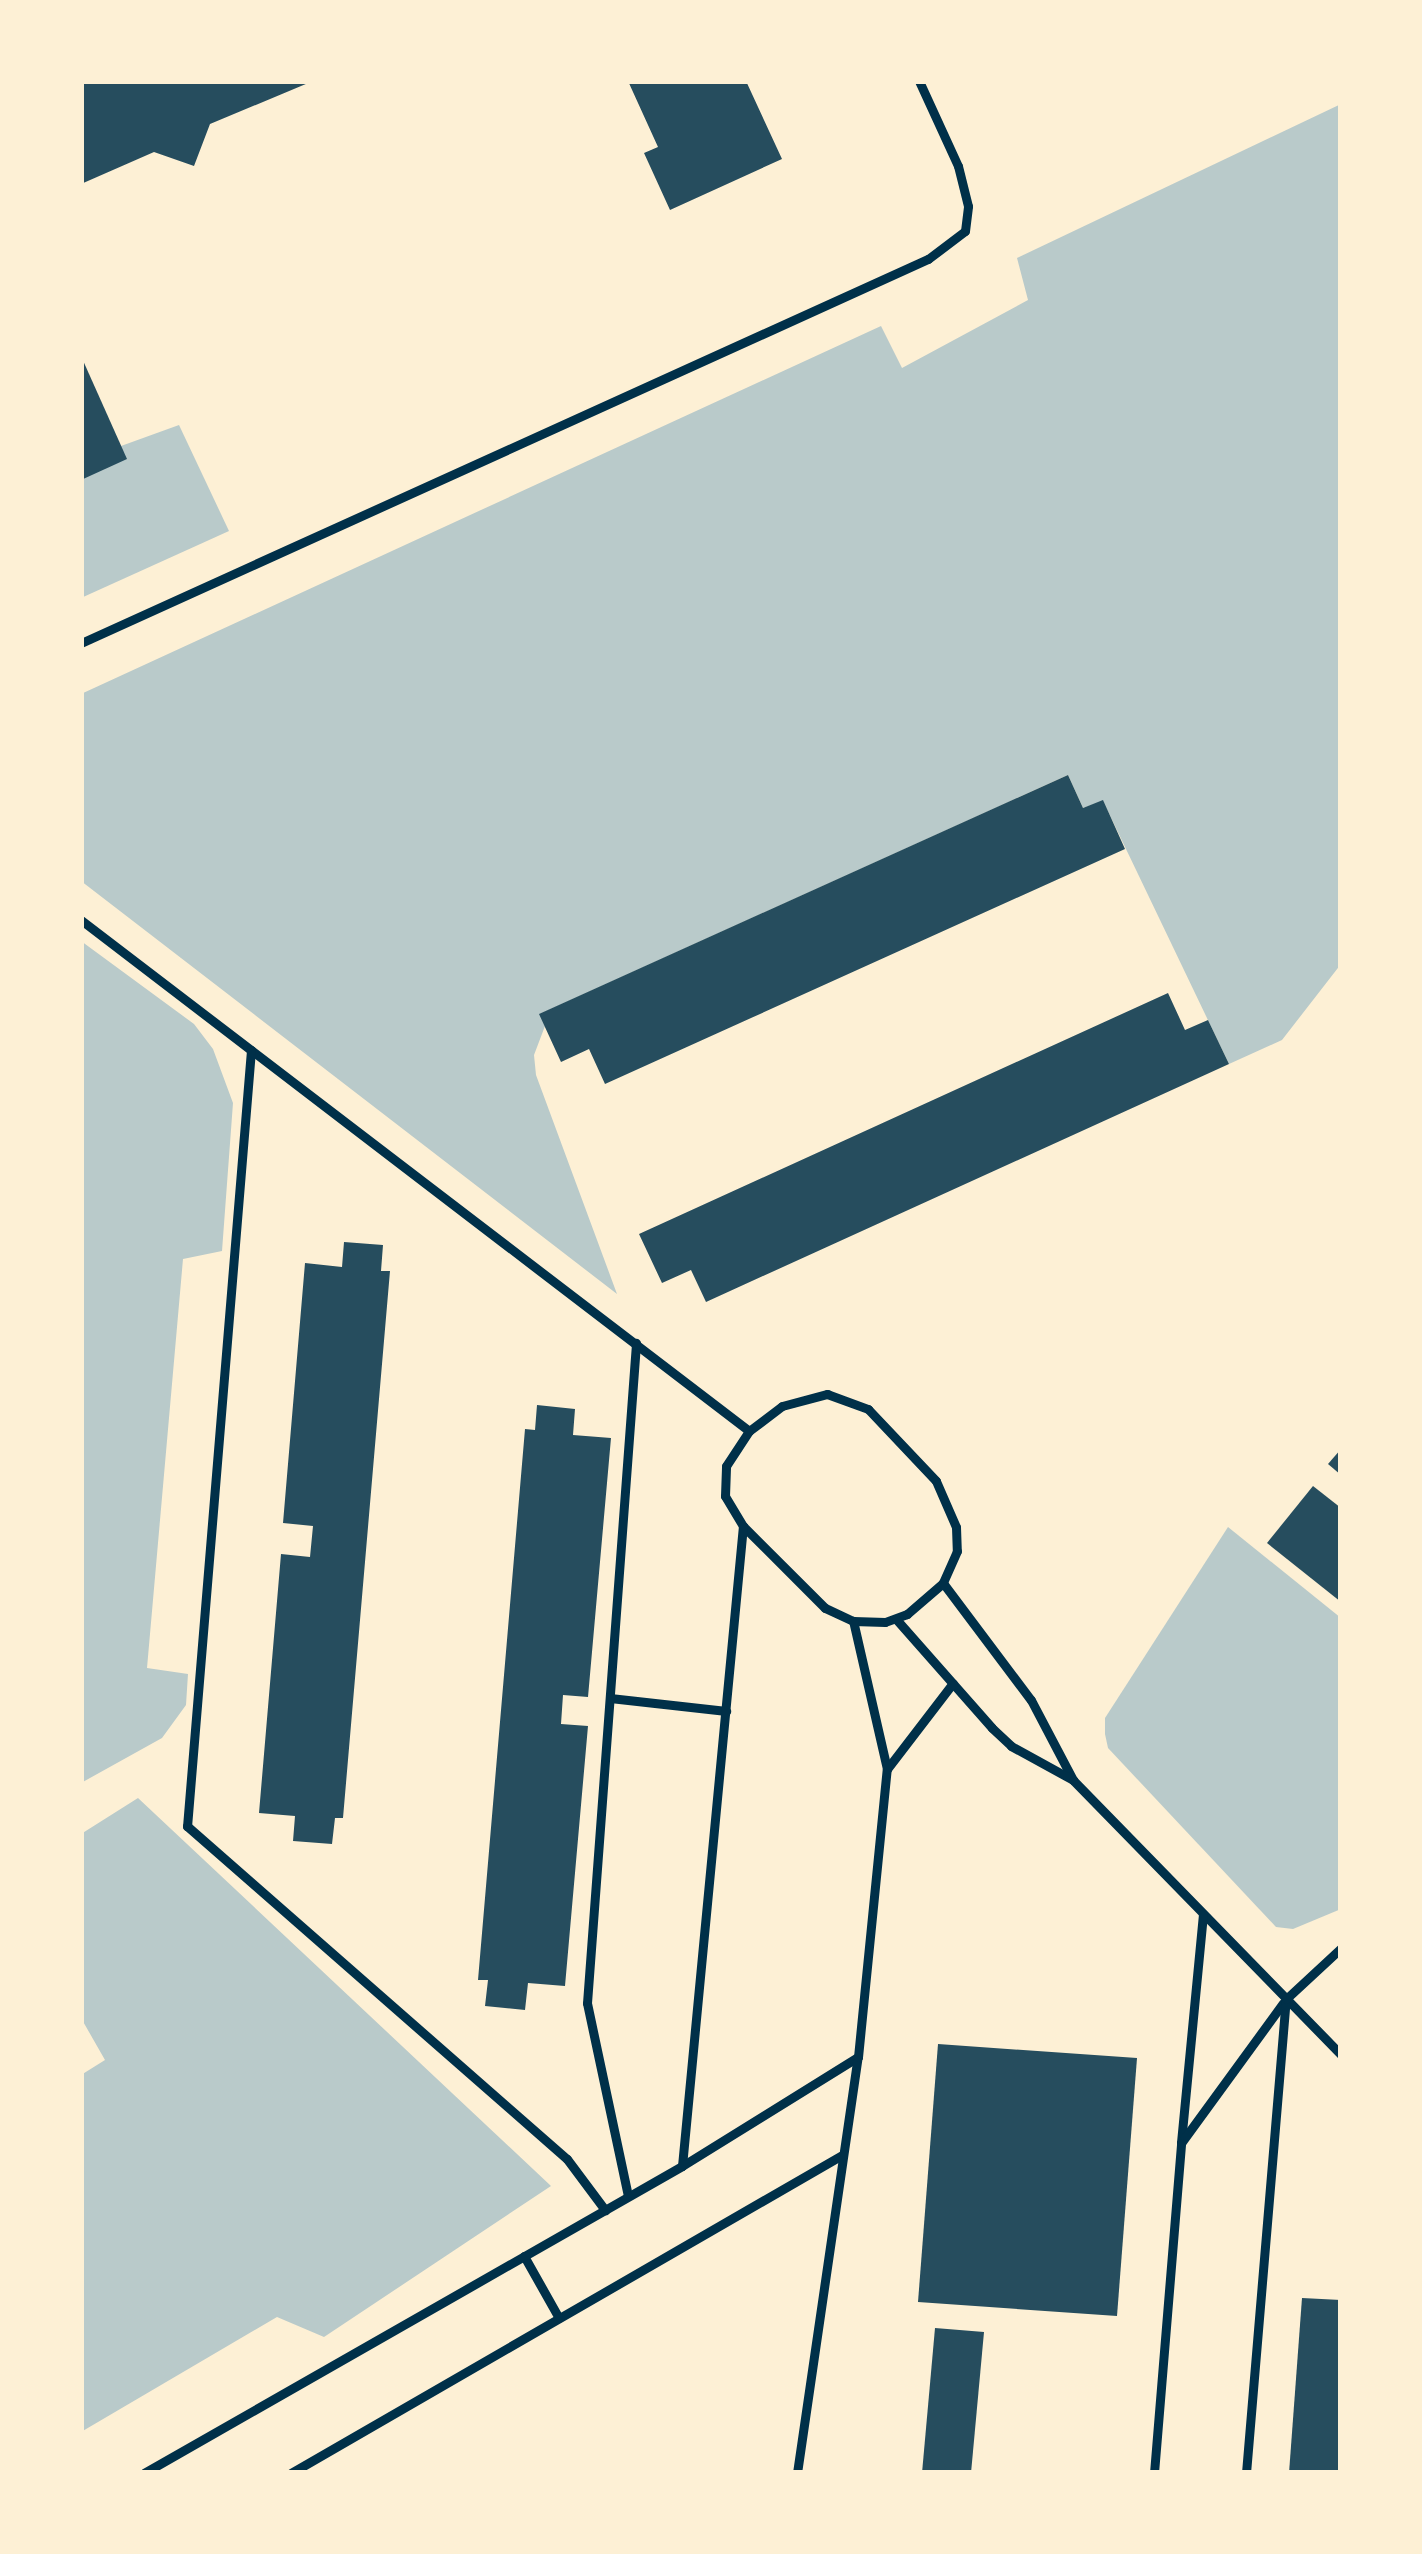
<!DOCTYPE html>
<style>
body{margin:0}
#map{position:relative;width:1422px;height:2554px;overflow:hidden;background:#fdf0d5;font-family:Ubuntu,sans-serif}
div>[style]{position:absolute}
.green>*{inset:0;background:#b9caca}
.building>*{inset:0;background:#264d5e}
.service>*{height:9px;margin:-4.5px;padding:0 4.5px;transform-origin:4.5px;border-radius:4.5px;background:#003049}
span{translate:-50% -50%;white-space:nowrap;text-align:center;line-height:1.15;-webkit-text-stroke:9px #fdf0d5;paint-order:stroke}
.frame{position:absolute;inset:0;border:84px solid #fdf0d5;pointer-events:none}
</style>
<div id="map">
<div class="green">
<i style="clip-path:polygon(1341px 104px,1341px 964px,1282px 1040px,1229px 1064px,1103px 801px,1083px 808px,1068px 775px,540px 1014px,545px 1026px,534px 1055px,536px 1075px,617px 1294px,81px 881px,81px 694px,881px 326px,902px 368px,1028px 300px,1017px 258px)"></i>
<i style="clip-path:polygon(179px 425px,229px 531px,81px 598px,81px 480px,121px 446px)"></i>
<i style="clip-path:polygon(81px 941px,194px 1024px,213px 1049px,233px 1103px,222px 1251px,183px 1259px,147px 1668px,188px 1674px,186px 1705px,162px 1738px,81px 1783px)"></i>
<i style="clip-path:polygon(1228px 1527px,1341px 1618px,1341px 1909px,1293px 1929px,1276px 1927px,1108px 1748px,1105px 1734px,1105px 1718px)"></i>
<i style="clip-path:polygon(138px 1798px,551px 2186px,324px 2337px,277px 2317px,81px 2432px,81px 2075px,105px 2060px,81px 2018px,81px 1834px)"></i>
</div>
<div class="building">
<i style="clip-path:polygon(81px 81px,313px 81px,210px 124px,194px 166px,154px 152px,81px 184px)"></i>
<i style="clip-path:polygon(628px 81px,746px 81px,782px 159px,670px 210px,644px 153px,658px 147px)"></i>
<i style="clip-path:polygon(81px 356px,127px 459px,81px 480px)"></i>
<i style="clip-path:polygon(1068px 775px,1083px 808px,1103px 800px,1125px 849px,605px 1084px,589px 1049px,561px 1062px,539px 1014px)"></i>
<i style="clip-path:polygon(1168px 993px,1185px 1030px,1208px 1020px,1229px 1064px,706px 1302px,691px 1270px,662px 1283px,639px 1234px)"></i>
<i style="clip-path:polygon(344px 1242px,383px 1245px,381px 1271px,390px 1271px,343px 1818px,335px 1818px,332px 1844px,293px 1841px,295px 1816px,259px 1813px,281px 1554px,310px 1557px,313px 1526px,283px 1523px,305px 1263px,342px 1267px)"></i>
<i style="clip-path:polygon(537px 1405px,575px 1409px,573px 1435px,611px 1438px,588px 1697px,563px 1695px,561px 1724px,588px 1726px,565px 1986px,528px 1983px,525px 2010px,485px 2006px,488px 1980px,478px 1980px,525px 1429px,535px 1430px)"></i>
<i style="clip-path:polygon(1341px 1449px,1341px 1475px,1328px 1464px)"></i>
<i style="clip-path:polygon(1313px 1486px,1341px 1508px,1341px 1602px,1267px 1543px)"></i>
<i style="clip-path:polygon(938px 2044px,1137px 2058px,1117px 2316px,918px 2302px)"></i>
<i style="clip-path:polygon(1302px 2298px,1341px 2300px,1341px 2473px,1289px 2473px)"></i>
<i style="clip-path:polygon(935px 2328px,984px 2332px,971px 2473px,922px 2473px)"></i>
</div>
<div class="service">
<i style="left:81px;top:643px;width:930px;rotate:-24.39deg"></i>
<i style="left:928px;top:259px;width:46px;rotate:-37.1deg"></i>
<i style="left:965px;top:231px;width:25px;rotate:-83deg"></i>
<i style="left:968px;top:206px;width:41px;rotate:-104deg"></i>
<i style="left:958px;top:166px;width:94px;rotate:-114.6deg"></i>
<i style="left:81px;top:920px;width:841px;rotate:37.41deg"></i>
<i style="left:251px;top:1050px;width:779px;rotate:94.71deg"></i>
<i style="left:187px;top:1826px;width:505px;rotate:41.23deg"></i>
<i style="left:567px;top:2159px;width:64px;rotate:53.3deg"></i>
<i style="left:827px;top:1394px;width:44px;rotate:20.1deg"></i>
<i style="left:868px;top:1409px;width:99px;rotate:46.6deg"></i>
<i style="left:936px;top:1481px;width:50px;rotate:66.5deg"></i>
<i style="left:956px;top:1527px;width:24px;rotate:88deg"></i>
<i style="left:957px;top:1551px;width:35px;rotate:114deg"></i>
<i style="left:943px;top:1583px;width:48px;rotate:139.3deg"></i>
<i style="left:907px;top:1614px;width:23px;rotate:160deg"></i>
<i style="left:885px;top:1622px;width:32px;rotate:-178deg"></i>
<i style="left:853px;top:1621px;width:31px;rotate:-155deg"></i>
<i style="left:825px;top:1608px;width:116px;rotate:-135deg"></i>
<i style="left:743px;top:1526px;width:35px;rotate:-121deg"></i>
<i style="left:725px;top:1496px;width:30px;rotate:-88deg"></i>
<i style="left:726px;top:1466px;width:42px;rotate:-56.7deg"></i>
<i style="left:749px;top:1431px;width:41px;rotate:-37.1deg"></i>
<i style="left:782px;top:1406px;width:47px;rotate:-14.9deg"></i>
<i style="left:943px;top:1583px;width:146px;rotate:53.1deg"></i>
<i style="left:1031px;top:1700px;width:90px;rotate:62.3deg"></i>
<i style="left:896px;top:1619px;width:145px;rotate:48.6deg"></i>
<i style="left:992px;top:1728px;width:26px;rotate:43deg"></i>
<i style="left:1011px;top:1746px;width:71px;rotate:28.7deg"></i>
<i style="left:1073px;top:1780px;width:384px;rotate:45.7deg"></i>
<i style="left:610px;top:1698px;width:117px;rotate:6.4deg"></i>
<i style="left:887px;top:1769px;width:108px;rotate:-52.5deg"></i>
<i style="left:1203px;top:1914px;width:230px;rotate:95.5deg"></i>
<i style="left:1181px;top:2143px;width:173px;rotate:-53.9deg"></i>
<i style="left:682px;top:2166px;width:643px;rotate:-84.56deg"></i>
<i style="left:628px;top:2196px;width:197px;rotate:-102deg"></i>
<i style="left:587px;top:2003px;width:662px;rotate:-85.75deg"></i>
<i style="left:524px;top:2256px;width:71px;rotate:60.6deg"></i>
<i style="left:144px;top:2473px;width:619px;rotate:-29.71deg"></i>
<i style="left:682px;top:2166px;width:207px;rotate:-31.8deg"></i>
<i style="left:291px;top:2473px;width:636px;rotate:-29.99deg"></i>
<i style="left:797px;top:2473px;width:420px;rotate:-81.7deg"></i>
<i style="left:858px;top:2057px;width:289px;rotate:-84.3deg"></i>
<i style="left:887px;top:1769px;width:152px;rotate:-102.9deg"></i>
<i style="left:1154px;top:2473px;width:331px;rotate:-85.3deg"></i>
<i style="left:1246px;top:2473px;width:476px;rotate:-85.2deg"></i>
<i style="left:1286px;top:1999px;width:75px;rotate:-42.8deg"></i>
</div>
<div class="frame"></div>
</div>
